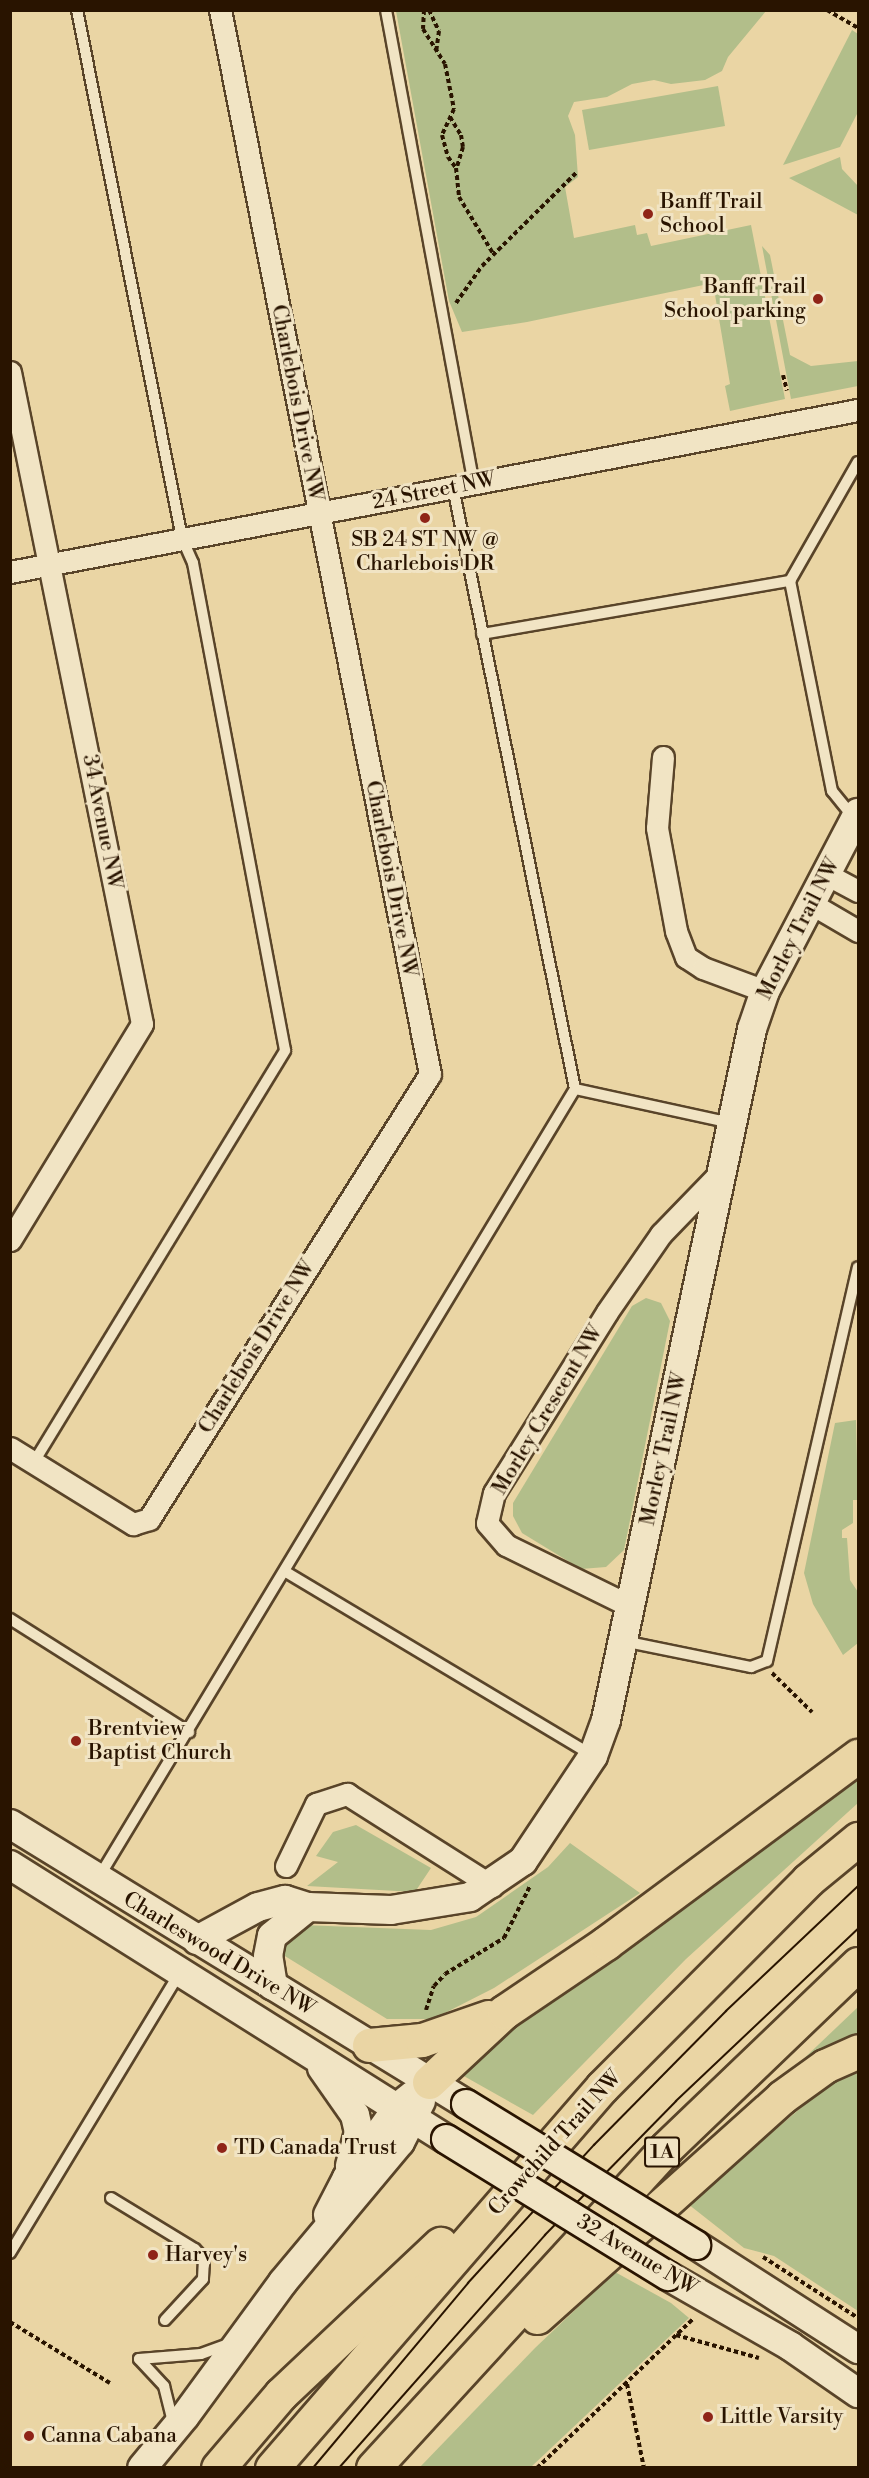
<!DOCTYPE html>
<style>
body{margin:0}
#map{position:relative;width:869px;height:2478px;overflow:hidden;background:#ead5a4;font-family:"Libre Bodoni",serif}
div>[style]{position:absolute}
.green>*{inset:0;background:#b2be8a}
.path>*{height:4px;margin-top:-2px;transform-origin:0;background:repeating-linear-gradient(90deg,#291400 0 4.5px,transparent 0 7.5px)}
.roads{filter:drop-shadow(2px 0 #594429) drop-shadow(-2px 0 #594429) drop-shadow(0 2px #594429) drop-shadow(0 -2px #594429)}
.lane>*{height:10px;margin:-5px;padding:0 5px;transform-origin:5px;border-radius:5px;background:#f1e4c4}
.street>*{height:21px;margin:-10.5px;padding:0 10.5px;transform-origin:10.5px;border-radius:10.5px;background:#f1e4c4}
.secondary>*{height:28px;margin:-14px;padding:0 14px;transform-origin:14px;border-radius:14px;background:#f1e4c4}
.highway>*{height:33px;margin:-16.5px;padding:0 16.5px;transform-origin:16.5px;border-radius:16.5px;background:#ead5a4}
.tram>*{height:1.5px;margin:-0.75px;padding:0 0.75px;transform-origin:0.75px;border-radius:0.75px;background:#291400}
.bridges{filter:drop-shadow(2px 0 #291400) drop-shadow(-2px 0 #291400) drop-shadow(0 2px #291400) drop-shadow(0 -2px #291400)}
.secondary-bridge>*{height:28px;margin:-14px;padding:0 14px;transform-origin:14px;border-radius:14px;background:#f1e4c4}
.dots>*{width:16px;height:16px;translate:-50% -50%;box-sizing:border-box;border:3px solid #f1e4c4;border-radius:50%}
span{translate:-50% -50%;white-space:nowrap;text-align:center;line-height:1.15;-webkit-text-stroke:6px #f1e4c4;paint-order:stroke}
.shield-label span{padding:2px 4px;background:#f1e4c4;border:2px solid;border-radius:4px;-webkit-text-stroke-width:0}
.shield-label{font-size:20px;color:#291400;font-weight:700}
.poi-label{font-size:21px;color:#291400}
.left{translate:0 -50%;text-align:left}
.right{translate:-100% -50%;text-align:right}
.street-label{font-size:21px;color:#291400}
.frame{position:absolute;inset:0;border:12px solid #291400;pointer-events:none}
</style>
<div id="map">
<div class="green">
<i style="clip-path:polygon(396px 11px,766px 11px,728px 57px,722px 71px,705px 80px,671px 84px,654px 80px,632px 84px,607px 97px,574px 102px,568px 116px,575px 135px,578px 177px,565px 187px,574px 238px,635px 225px,637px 235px,647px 233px,651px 246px,751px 225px,785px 399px,730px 411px,725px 386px,730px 384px,713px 283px,527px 322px,462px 332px,449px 301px)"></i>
<i style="clip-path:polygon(852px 30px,858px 34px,858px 112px,840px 147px,783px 165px)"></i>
<i style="clip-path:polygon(718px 86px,725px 126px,589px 150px,582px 110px)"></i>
<i style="clip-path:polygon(840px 157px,842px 169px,858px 186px,858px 215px,789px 178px)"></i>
<i style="clip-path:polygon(762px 246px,770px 255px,790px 355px,811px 366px,858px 361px,858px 386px,791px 399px)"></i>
<i style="clip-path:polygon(646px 1298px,661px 1303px,670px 1321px,624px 1550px,606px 1567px,581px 1569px,522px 1533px,513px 1516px,513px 1503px,632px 1306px)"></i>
<i style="clip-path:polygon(856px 1420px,858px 1500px,853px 1500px,853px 1523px,842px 1530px,842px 1538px,847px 1538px,850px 1580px,858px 1592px,858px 1643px,843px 1655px,813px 1604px,804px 1573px,835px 1423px)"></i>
<i style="clip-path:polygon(858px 1768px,858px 1803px,686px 1959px,533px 2115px,462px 2075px,481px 2052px)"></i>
<i style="clip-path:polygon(356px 1825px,431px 1868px,415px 1892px,307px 1886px,338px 1862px,316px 1856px,333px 1832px)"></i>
<i style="clip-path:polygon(570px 1843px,640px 1893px,494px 1988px,433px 2019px,387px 2019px,280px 1953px,282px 1940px,302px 1925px,431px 1930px,476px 1917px,548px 1867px)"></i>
<i style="clip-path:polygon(858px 2007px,858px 2040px,801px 2074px,796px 2066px)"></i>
<i style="clip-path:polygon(858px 2068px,858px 2311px,774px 2256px,744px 2248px,688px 2204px,823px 2089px)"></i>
<i style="clip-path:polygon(615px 2272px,671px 2303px,689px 2318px,531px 2467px,420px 2467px,535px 2348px)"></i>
</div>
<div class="path">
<i style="left:424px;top:10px;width:19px;rotate:93deg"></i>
<i style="left:423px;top:29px;width:41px;rotate:57.8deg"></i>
<i style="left:445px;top:64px;width:46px;rotate:78.7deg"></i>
<i style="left:454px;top:109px;width:29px;rotate:115deg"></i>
<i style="left:442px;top:135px;width:23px;rotate:75deg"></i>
<i style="left:448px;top:157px;width:14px;rotate:54deg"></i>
<i style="left:456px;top:168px;width:29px;rotate:84deg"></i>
<i style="left:459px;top:197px;width:68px;rotate:58.9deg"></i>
<i style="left:429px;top:10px;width:23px;rotate:65deg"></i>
<i style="left:439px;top:31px;width:22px;rotate:98deg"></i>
<i style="left:827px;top:10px;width:36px;rotate:30deg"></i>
<i style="left:450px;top:117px;width:21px;rotate:59deg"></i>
<i style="left:461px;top:135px;width:12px;rotate:81deg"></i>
<i style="left:463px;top:147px;width:21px;rotate:107deg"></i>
<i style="left:456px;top:303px;width:45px;rotate:-54.9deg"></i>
<i style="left:482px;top:266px;width:134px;rotate:-44.7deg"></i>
<i style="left:783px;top:375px;width:16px;rotate:76deg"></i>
<i style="left:772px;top:1673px;width:56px;rotate:44.3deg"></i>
<i style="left:426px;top:2010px;width:25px;rotate:-72deg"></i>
<i style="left:434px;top:1986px;width:16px;rotate:-47deg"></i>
<i style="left:445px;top:1974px;width:69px;rotate:-31.4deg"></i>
<i style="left:504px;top:1938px;width:58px;rotate:-63.4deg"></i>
<i style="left:763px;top:2257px;width:113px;rotate:32.7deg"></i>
<i style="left:10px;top:2322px;width:117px;rotate:31.4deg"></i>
<i style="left:676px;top:2335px;width:86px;rotate:15.5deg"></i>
<i style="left:627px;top:2384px;width:86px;rotate:78.6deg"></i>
<i style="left:537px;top:2468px;width:217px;rotate:-43.7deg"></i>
</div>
<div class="roads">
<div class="lane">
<i style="left:386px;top:10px;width:481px;rotate:79.5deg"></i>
<i style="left:453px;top:487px;width:614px;rotate:78.54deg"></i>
<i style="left:575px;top:1089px;width:160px;rotate:12.3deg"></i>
<i style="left:482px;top:634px;width:313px;rotate:-9.8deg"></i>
<i style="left:854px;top:818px;width:35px;rotate:-129deg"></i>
<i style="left:832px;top:791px;width:214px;rotate:-101.3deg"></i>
<i style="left:790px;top:581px;width:137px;rotate:-60.3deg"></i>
<i style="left:34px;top:1462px;width:482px;rotate:-58.6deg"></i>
<i style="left:285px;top:1050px;width:496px;rotate:-100.7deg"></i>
<i style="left:193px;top:563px;width:27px;rotate:-114deg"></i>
<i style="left:182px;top:538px;width:538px;rotate:-101.25deg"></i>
<i style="left:286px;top:1572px;width:357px;rotate:30.9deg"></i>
<i style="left:10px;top:1619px;width:212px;rotate:32.3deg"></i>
<i style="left:623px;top:1641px;width:131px;rotate:11.5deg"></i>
<i style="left:751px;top:1667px;width:17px;rotate:-21deg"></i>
<i style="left:767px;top:1661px;width:404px;rotate:-77deg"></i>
<i style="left:99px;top:1877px;width:921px;rotate:-58.87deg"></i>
<i style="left:111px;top:2198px;width:98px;rotate:31.3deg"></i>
<i style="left:195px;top:2249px;width:13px;rotate:48deg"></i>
<i style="left:204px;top:2259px;width:20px;rotate:93deg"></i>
<i style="left:203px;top:2279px;width:56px;rotate:132.8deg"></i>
<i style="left:10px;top:2253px;width:326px;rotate:-58.8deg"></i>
<i style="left:139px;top:2359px;width:62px;rotate:-4.6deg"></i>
<i style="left:201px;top:2354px;width:30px;rotate:-20deg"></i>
<i style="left:139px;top:2359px;width:37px;rotate:47deg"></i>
<i style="left:164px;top:2386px;width:37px;rotate:76deg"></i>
</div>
<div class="street">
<i style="left:10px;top:372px;width:665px;rotate:78.55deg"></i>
<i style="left:142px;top:1024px;width:253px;rotate:121.4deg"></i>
<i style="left:10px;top:572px;width:863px;rotate:-10.82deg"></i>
<i style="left:663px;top:757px;width:71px;rotate:94.8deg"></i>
<i style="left:657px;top:828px;width:105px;rotate:79.5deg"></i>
<i style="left:676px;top:931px;width:28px;rotate:69deg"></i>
<i style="left:686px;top:957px;width:20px;rotate:33deg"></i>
<i style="left:703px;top:968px;width:66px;rotate:20.4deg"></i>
<i style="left:826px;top:874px;width:36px;rotate:28deg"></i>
<i style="left:810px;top:903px;width:56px;rotate:30.3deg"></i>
<i style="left:10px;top:1448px;width:145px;rotate:31.7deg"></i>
<i style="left:133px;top:1524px;width:17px;rotate:-17deg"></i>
<i style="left:149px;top:1519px;width:526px;rotate:-57.73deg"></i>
<i style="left:430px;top:1074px;width:1085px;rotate:-101.16deg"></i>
<i style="left:630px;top:1606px;width:138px;rotate:-153.8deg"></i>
<i style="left:506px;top:1545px;width:29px;rotate:-131deg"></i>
<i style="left:487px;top:1523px;width:31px;rotate:-77deg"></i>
<i style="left:494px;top:1493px;width:213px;rotate:-58deg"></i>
<i style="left:607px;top:1312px;width:95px;rotate:-55.3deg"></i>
<i style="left:661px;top:1234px;width:88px;rotate:-45.9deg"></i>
<i style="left:286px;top:1866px;width:69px;rotate:-64.2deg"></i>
<i style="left:316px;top:1804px;width:33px;rotate:-18deg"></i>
<i style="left:347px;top:1794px;width:172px;rotate:32.4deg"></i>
</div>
<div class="secondary">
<i style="left:10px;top:1824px;width:535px;rotate:31.55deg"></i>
<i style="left:10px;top:1865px;width:515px;rotate:32.15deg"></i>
<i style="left:197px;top:1940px;width:69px;rotate:-28.4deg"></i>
<i style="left:258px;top:1907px;width:28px;rotate:-15deg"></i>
<i style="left:285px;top:1900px;width:24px;rotate:17deg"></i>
<i style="left:308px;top:1907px;width:83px;rotate:2.1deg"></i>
<i style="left:391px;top:1910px;width:80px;rotate:-9.3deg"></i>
<i style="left:470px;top:1897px;width:64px;rotate:-34.2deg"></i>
<i style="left:523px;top:1861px;width:126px;rotate:-56.3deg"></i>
<i style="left:593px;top:1756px;width:38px;rotate:-70deg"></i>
<i style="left:606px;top:1720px;width:706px;rotate:-78.07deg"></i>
<i style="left:752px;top:1029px;width:40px;rotate:-71.1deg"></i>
<i style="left:765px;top:991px;width:201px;rotate:-62.4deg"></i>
<i style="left:273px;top:1986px;width:30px;rotate:-99deg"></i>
<i style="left:268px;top:1956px;width:20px;rotate:-79deg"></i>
<i style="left:272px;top:1936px;width:46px;rotate:-38.9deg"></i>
<i style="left:322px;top:2068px;width:57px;rotate:54.9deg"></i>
<i style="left:355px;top:2115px;width:17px;rotate:77deg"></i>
<i style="left:359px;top:2132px;width:35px;rotate:105deg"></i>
<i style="left:328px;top:2215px;width:42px;rotate:-62.8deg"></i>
<i style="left:347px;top:2178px;width:87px;rotate:-54.3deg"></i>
<i style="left:398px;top:2107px;width:19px;rotate:-39deg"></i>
<i style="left:696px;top:2245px;width:193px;rotate:32.7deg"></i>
<i style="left:668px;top:2276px;width:141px;rotate:29.8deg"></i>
<i style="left:790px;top:2346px;width:83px;rotate:34.7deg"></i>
<i style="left:142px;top:2468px;width:67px;rotate:-50.4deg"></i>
<i style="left:185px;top:2416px;width:166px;rotate:-53.8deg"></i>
<i style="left:283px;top:2282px;width:182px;rotate:-50.1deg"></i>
<i style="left:400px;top:2142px;width:46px;rotate:-62.9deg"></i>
</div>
<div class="highway">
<i style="left:369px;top:2045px;width:53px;rotate:-5.4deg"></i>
<i style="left:422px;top:2040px;width:70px;rotate:-19.2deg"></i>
<i style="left:429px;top:2082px;width:103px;rotate:-43deg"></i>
<i style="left:504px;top:2012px;width:123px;rotate:-34.1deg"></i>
<i style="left:606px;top:1943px;width:314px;rotate:-36.6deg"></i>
<i style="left:537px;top:2317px;width:329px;rotate:-41.9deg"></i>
<i style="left:782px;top:2097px;width:53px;rotate:-35.8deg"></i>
<i style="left:825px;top:2066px;width:36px;rotate:-24deg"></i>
<i style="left:218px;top:2468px;width:97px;rotate:-49.6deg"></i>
<i style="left:281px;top:2394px;width:219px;rotate:-43.3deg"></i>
<i style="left:272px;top:2468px;width:504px;rotate:-49.1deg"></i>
<i style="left:602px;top:2087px;width:292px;rotate:-45.1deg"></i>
<i style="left:808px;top:1880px;width:65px;rotate:-39.4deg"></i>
<i style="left:373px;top:2468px;width:434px;rotate:-47.5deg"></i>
<i style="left:666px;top:2148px;width:266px;rotate:-43.8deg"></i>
</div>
</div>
<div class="tram">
<i style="left:313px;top:2468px;width:241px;rotate:-50deg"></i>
<i style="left:468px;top:2283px;width:187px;rotate:-47.6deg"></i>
<i style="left:594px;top:2145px;width:188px;rotate:-45.4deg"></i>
<i style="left:726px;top:2011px;width:182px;rotate:-43.4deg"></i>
<i style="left:339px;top:2468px;width:311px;rotate:-48.5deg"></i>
<i style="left:545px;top:2235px;width:187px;rotate:-45.6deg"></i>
<i style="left:676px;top:2101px;width:250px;rotate:-43.4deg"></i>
</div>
<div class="bridges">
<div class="secondary-bridge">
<i style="left:466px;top:2104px;width:270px;rotate:31.5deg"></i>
<i style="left:446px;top:2139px;width:261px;rotate:31.7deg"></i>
</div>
</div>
<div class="dots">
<i style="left:648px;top:214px;background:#8f2418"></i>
<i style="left:818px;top:299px;background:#8f2418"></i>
<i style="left:425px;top:518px;background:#8f2418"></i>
<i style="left:76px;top:1741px;background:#8f2418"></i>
<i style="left:222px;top:2148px;background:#8f2418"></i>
<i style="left:153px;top:2255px;background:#8f2418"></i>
<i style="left:708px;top:2417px;background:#8f2418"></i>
<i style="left:29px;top:2436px;background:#8f2418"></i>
</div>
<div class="shield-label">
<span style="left:662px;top:2152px">1A</span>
</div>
<div class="poi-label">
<span class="left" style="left:660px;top:214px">Banff Trail<br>School</span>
<span class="right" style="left:806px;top:299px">Banff Trail<br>School parking</span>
<span style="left:425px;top:552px">SB 24 ST NW @<br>Charlebois DR</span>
<span class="left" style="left:88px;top:1741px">Brentview<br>Baptist Church</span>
<span class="left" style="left:234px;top:2148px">TD Canada Trust</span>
<span class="left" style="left:165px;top:2255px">Harvey's</span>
<span class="left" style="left:720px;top:2417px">Little Varsity</span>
<span class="left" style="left:41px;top:2436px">Canna Cabana</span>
</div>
<div class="street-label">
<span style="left:297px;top:403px;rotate:79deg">Charlebois Drive NW</span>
<span style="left:434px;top:491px;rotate:-11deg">24 Street NW</span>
<span style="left:102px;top:822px;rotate:79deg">34 Avenue NW</span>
<span style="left:391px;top:879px;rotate:79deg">Charlebois Drive NW</span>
<span style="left:799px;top:929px;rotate:-63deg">Morley Trail NW</span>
<span style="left:257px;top:1347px;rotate:-58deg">Charlebois Drive NW</span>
<span style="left:548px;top:1410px;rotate:-59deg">Morley Crescent NW</span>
<span style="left:664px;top:1449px;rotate:-78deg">Morley Trail NW</span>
<span style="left:219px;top:1954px;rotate:31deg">Charleswood Drive NW</span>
<span style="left:555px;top:2143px;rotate:-48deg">Crowchild Trail NW</span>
<span style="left:637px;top:2255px;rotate:31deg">32 Avenue NW</span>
</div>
<div class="frame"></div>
</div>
